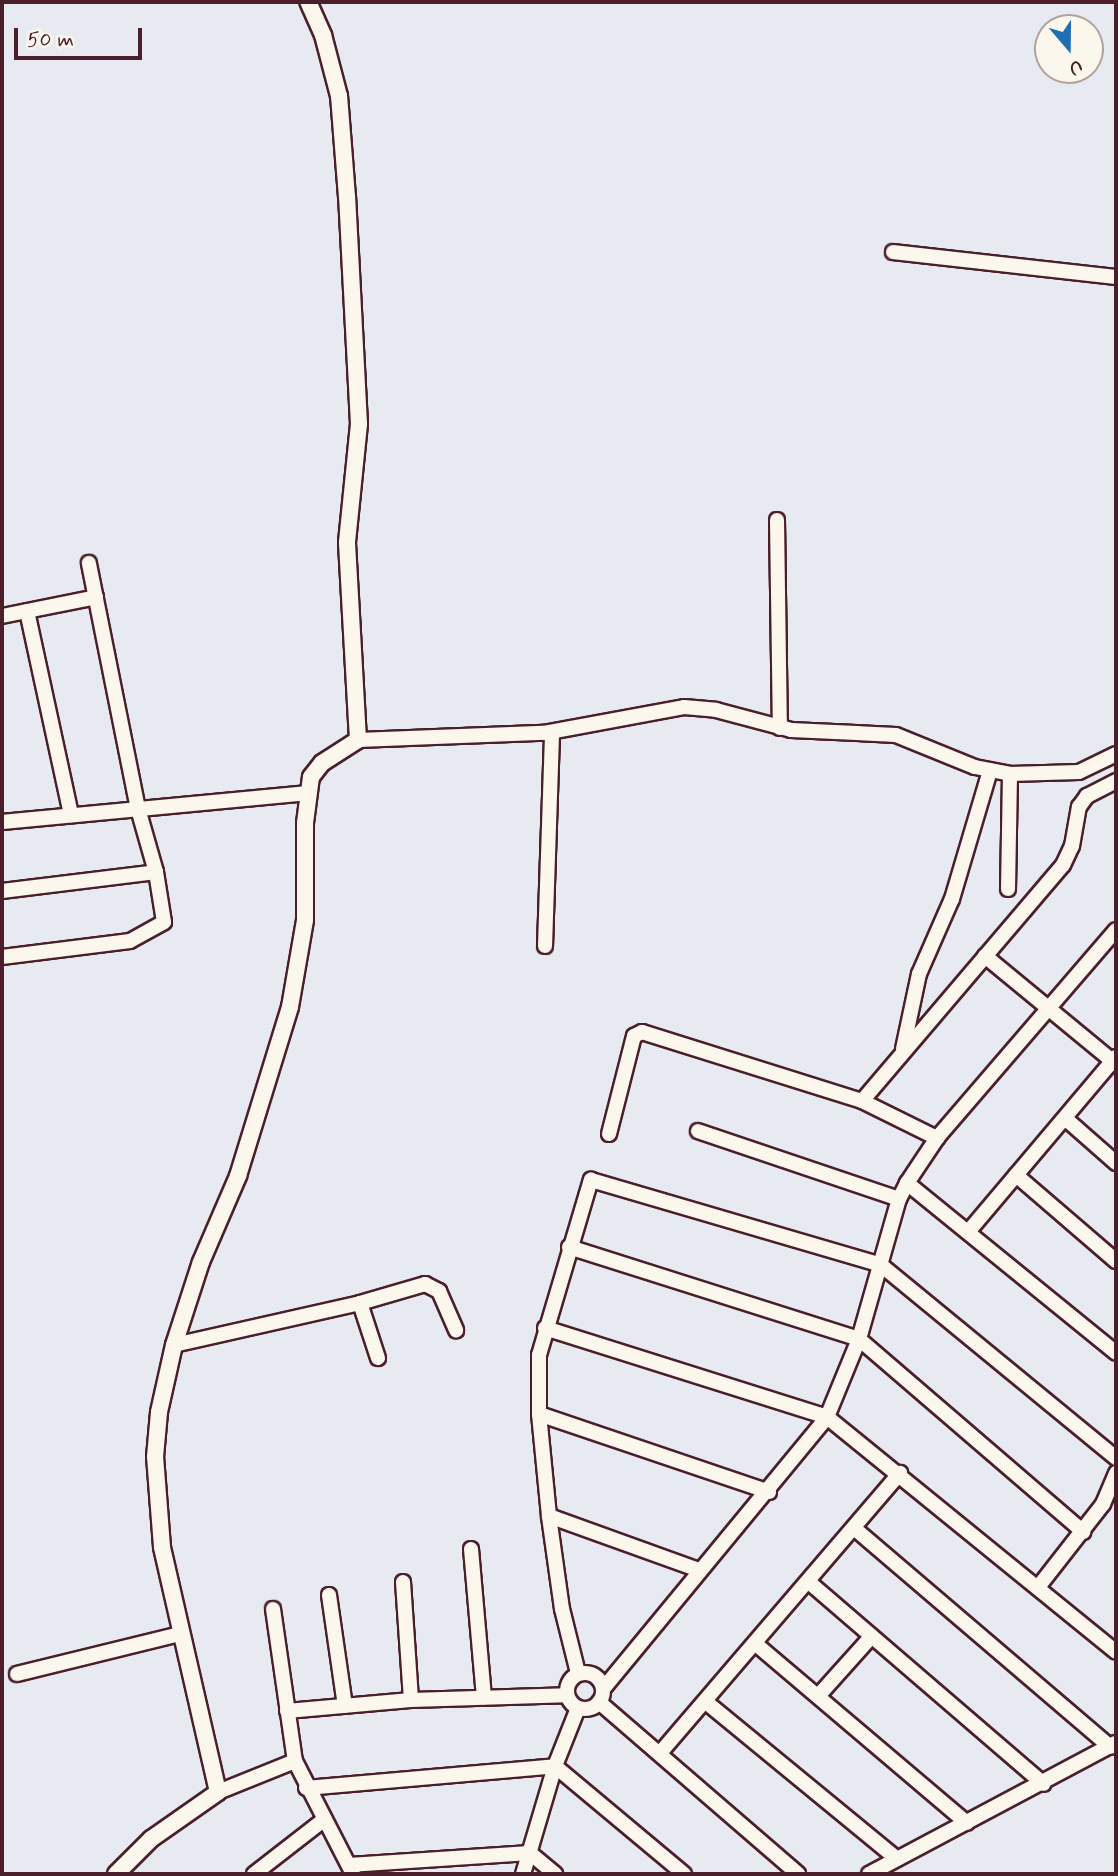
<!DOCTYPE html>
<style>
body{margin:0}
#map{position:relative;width:1118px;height:1876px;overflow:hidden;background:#e8eaf1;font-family:Mynerve,sans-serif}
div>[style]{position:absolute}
.roads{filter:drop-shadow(2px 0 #4a1f2b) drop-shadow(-2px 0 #4a1f2b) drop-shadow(0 2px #4a1f2b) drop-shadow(0 -2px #4a1f2b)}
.minor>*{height:14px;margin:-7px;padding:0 7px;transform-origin:7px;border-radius:7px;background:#fbf7ec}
.minor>.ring{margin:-7px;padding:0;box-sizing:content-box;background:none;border:14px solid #fbf7ec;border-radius:50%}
.tertiary>*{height:16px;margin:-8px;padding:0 8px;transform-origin:8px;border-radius:8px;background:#fbf7ec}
span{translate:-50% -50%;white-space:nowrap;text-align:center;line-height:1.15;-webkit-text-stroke:6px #fbf7ec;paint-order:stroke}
.frame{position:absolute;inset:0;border:4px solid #4a1f2b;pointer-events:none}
.north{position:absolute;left:1034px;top:14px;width:70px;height:70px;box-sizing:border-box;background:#fbf7ec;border:2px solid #b4a19f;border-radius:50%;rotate:160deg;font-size:19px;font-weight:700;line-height:28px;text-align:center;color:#4a1f2b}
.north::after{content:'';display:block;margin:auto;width:24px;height:32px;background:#1f6fb2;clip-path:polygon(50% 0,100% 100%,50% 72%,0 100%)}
.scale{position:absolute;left:14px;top:28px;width:128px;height:32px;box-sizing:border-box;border:4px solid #4a1f2b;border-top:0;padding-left:9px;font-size:21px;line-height:24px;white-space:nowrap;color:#4a1f2b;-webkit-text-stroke:5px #fbf7ec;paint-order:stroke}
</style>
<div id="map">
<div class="roads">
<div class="minor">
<i style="left:893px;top:252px;width:224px;rotate:6.4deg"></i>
<i style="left:777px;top:520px;width:208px;rotate:89.2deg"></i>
<i style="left:27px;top:611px;width:209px;rotate:77.8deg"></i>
<i style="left:2px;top:616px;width:96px;rotate:-11.4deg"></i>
<i style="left:358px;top:740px;width:186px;rotate:-2.2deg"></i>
<i style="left:544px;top:733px;width:142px;rotate:-10.5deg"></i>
<i style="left:684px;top:707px;width:32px;rotate:5deg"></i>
<i style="left:716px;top:710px;width:78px;rotate:14.9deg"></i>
<i style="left:791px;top:730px;width:105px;rotate:2.7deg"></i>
<i style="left:896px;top:735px;width:85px;rotate:22.1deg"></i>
<i style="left:975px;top:767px;width:36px;rotate:11deg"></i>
<i style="left:1010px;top:774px;width:69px;rotate:-1.7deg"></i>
<i style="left:1079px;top:772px;width:41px;rotate:-25.9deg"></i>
<i style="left:2px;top:822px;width:306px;rotate:-5.4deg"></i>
<i style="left:1008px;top:889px;width:115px;rotate:-89deg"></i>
<i style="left:2px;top:891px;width:155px;rotate:-7deg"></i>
<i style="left:156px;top:872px;width:66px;rotate:-105.9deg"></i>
<i style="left:138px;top:809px;width:251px;rotate:-101.3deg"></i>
<i style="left:545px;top:946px;width:214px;rotate:-88.1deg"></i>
<i style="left:985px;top:956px;width:170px;rotate:39.5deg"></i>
<i style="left:2px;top:957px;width:129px;rotate:-7.1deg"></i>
<i style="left:130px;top:941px;width:39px;rotate:-29deg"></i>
<i style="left:164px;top:922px;width:51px;rotate:-99.1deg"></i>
<i style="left:903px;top:1049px;width:77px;rotate:-78deg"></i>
<i style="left:919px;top:974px;width:82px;rotate:-66.3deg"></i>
<i style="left:952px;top:899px;width:134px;rotate:-73.5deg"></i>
<i style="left:862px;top:1101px;width:310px;rotate:-49.6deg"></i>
<i style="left:1063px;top:865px;width:21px;rotate:-65deg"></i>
<i style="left:1072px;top:846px;width:40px;rotate:-80deg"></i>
<i style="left:1079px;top:807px;width:14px;rotate:-54deg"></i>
<i style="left:1087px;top:796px;width:33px;rotate:-27deg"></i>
<i style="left:1066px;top:1119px;width:67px;rotate:41.3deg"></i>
<i style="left:698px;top:1131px;width:212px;rotate:18.7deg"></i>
<i style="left:609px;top:1134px;width:101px;rotate:-75.7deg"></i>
<i style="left:634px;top:1036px;width:9px;rotate:-27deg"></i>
<i style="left:642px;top:1032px;width:231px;rotate:17.4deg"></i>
<i style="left:862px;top:1101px;width:84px;rotate:26.3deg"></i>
<i style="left:1016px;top:1175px;width:132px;rotate:40.7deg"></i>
<i style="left:907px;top:1183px;width:269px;rotate:39.1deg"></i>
<i style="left:968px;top:1232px;width:229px;rotate:-49.8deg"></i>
<i style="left:569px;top:1247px;width:304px;rotate:17.6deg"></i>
<i style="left:859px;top:1339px;width:296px;rotate:40.7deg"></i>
<i style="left:360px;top:1303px;width:58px;rotate:71.9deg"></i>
<i style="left:545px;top:1328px;width:296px;rotate:17.5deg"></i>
<i style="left:827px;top:1417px;width:372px;rotate:39.1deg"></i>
<i style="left:174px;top:1345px;width:191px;rotate:-12.7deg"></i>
<i style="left:360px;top:1303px;width:68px;rotate:-16.3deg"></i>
<i style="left:425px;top:1284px;width:16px;rotate:27deg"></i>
<i style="left:439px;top:1291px;width:43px;rotate:66.4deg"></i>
<i style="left:539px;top:1414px;width:243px;rotate:18.7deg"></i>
<i style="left:549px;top:1516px;width:159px;rotate:19.8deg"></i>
<i style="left:854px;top:1528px;width:337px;rotate:40.5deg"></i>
<i style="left:471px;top:1549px;width:149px;rotate:85deg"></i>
<i style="left:403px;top:1582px;width:118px;rotate:86.1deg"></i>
<i style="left:810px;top:1583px;width:308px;rotate:40.7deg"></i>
<i style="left:1039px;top:1586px;width:104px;rotate:-52deg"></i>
<i style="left:1103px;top:1504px;width:34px;rotate:-67deg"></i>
<i style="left:329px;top:1595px;width:112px;rotate:81.8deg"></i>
<i style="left:273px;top:1609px;width:154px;rotate:81.8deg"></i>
<i style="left:295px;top:1761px;width:127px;rotate:62.8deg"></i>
<i style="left:757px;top:1645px;width:275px;rotate:40.3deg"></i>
<i class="ring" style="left:567px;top:1673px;width:22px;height:22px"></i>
<i style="left:578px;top:1673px;width:66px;rotate:-104deg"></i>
<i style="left:562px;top:1609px;width:94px;rotate:-98deg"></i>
<i style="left:549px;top:1516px;width:102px;rotate:-95.6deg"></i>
<i style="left:539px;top:1414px;width:59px;rotate:-90deg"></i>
<i style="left:539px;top:1355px;width:183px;rotate:-73.5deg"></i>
<i style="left:591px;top:1180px;width:302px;rotate:16.3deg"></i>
<i style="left:881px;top:1265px;width:304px;rotate:39.4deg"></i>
<i style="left:17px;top:1674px;width:168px;rotate:-13.8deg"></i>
<i style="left:603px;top:1689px;width:352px;rotate:-50.5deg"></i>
<i style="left:827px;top:1417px;width:84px;rotate:-67.7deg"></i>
<i style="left:859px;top:1339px;width:146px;rotate:-74.1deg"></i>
<i style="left:899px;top:1199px;width:18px;rotate:-63deg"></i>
<i style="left:907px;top:1183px;width:54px;rotate:-56.3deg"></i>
<i style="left:937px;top:1138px;width:274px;rotate:-49.3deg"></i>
<i style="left:819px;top:1695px;width:79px;rotate:-48.1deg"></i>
<i style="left:599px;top:1702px;width:263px;rotate:40.8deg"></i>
<i style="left:706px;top:1702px;width:247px;rotate:39.4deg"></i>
<i style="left:287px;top:1711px;width:124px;rotate:-5.1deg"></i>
<i style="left:411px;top:1700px;width:155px;rotate:-1.8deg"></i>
<i style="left:660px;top:1753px;width:369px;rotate:-49.4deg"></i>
<i style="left:306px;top:1788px;width:250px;rotate:-5deg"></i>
<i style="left:555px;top:1766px;width:168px;rotate:39.9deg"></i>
<i style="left:218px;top:1792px;width:83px;rotate:-21.9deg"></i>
<i style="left:349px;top:1865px;width:181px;rotate:-3.8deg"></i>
<i style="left:530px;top:1853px;width:33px;rotate:40deg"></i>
<i style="left:254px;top:1874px;width:86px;rotate:-37.9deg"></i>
<i style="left:523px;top:1874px;width:113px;rotate:-73.5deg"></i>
<i style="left:555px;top:1766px;width:62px;rotate:-68.4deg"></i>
<i style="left:869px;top:1874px;width:279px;rotate:-28deg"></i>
</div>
<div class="tertiary">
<i style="left:116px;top:1874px;width:49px;rotate:-45deg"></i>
<i style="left:151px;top:1839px;width:82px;rotate:-35deg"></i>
<i style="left:218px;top:1792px;width:251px;rotate:-102.9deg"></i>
<i style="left:162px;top:1547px;width:90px;rotate:-94.4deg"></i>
<i style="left:155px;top:1457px;width:45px;rotate:-84.9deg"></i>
<i style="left:159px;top:1412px;width:69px;rotate:-77.4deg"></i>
<i style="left:174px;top:1345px;width:87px;rotate:-72deg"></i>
<i style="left:201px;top:1262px;width:94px;rotate:-66.7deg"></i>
<i style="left:238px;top:1176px;width:177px;rotate:-72.9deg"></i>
<i style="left:290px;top:1007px;width:88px;rotate:-80.2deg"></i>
<i style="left:305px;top:920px;width:97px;rotate:-90deg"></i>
<i style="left:305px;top:823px;width:46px;rotate:-82.6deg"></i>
<i style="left:311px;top:777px;width:18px;rotate:-52deg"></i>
<i style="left:322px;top:763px;width:43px;rotate:-32.6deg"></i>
<i style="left:358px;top:740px;width:198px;rotate:-93.2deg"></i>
<i style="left:347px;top:542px;width:119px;rotate:-84.2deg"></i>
<i style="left:359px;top:424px;width:227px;rotate:-93deg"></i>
<i style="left:347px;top:197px;width:101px;rotate:-94.5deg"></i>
<i style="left:339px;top:96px;width:63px;rotate:-104.7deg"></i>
<i style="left:323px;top:35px;width:36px;rotate:-114deg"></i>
</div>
</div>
<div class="frame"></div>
<div class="north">U</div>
<div class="scale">50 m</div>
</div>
